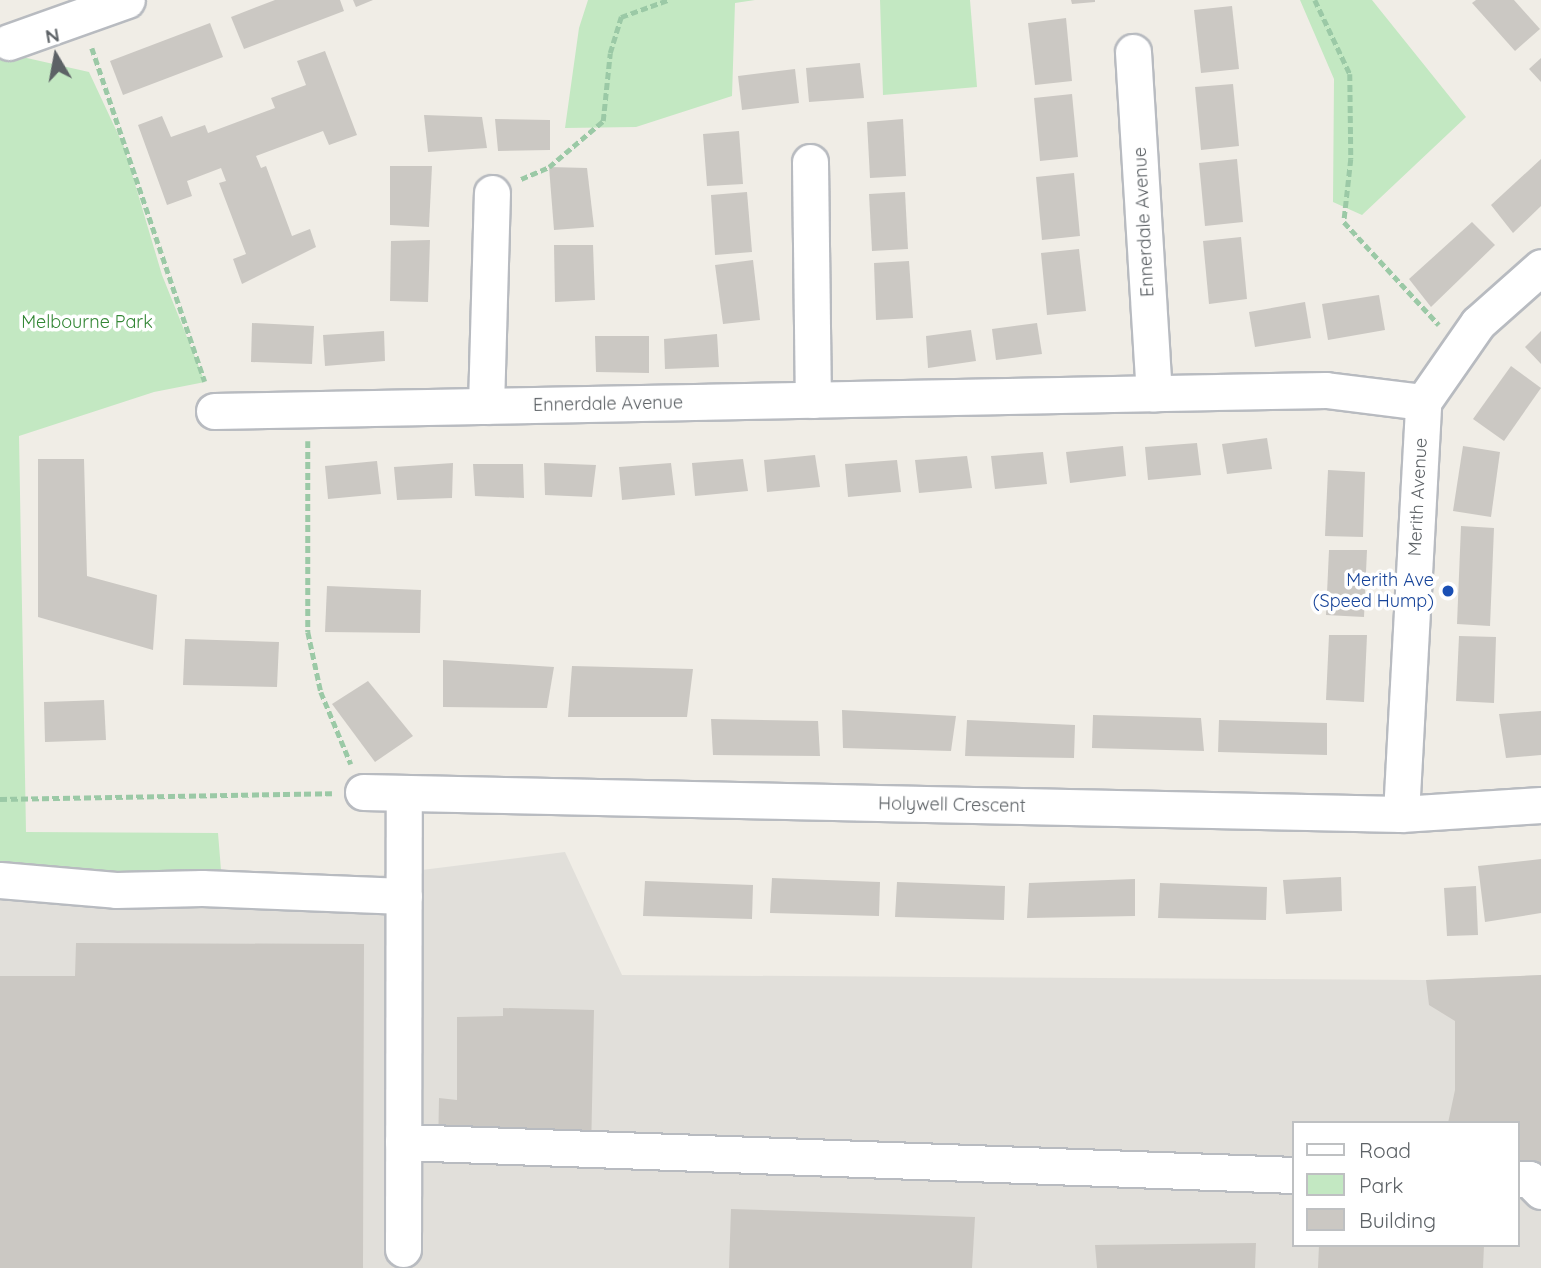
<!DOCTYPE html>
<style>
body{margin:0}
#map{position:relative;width:1541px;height:1268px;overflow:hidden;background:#f0ede6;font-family:Quicksand,sans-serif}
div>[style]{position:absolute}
.industrial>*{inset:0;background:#e1dfda}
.green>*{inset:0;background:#c3e8c2}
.building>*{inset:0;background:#cbc8c3}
.path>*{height:4.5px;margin-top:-2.25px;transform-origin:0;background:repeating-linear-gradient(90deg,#9bc9a6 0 7px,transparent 0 10.5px)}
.roads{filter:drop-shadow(2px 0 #b8bbc0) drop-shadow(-2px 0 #b8bbc0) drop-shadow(0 2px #b8bbc0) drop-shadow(0 -2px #b8bbc0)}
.minor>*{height:35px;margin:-17.5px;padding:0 17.5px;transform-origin:17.5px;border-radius:17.5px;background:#fff}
.dots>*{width:19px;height:19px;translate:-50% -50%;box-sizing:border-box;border:4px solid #fff;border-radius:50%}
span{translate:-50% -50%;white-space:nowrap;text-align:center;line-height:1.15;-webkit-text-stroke:7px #fff;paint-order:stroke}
.street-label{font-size:18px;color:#5d6266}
.park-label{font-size:18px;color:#348736}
.transit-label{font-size:18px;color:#164399}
.right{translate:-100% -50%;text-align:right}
.legend{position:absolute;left:1292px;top:1121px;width:228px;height:126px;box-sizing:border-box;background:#fff;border:2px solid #bec0c2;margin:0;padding:9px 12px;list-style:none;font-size:21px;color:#5d6266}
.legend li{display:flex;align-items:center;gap:14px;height:35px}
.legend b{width:35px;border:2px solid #bec0c2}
.north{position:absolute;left:21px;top:21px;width:70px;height:70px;-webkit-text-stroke:5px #fff;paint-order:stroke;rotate:350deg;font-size:19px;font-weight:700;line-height:28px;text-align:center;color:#5d6266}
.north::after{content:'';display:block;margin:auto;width:24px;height:32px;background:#5d6266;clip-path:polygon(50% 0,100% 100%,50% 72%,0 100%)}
</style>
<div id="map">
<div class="industrial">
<i style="clip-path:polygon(evenodd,565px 852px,622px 975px,1426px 980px,1541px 975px,1541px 1268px,0 1268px,0 900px,223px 895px,565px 852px,1294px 1123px,1518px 1123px,1518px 1245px,1294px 1245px,1294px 1123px)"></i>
</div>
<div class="green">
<i style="clip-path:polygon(588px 0,755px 0,735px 3px,732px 96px,636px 127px,565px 128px,579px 28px)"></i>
<i style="clip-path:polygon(880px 0,970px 0,977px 87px,883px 95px)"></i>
<i style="clip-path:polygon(1300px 0,1372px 0,1466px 117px,1362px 215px,1333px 202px,1334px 79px)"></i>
<i style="clip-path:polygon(0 52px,89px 72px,124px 147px,162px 275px,205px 382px,154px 392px,19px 436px,26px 832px,218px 833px,223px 895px,0 900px)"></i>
</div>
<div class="building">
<i style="clip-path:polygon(275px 0,340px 0,344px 11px,244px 49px,231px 17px)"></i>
<i style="clip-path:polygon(353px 0,373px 0,356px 7px)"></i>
<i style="clip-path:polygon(1071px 0,1095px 0,1095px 2px,1072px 4px)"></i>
<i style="clip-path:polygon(1476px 0,1514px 0,1540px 29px,1515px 51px,1472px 3px)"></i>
<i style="clip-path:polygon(1232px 6px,1239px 69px,1201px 73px,1194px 10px)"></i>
<i style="clip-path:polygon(1066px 18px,1072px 81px,1035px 85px,1028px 23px)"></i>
<i style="clip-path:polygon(210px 23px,223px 57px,123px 95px,110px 61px)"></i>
<i style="clip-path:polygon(325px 51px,357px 135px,329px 145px,323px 131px,256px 156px,261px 168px,266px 166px,292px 236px,310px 229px,316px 247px,242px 284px,233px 259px,246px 254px,219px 183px,226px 181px,221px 168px,187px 181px,192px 196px,167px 205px,138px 125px,162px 116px,171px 137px,205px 125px,208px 133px,275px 108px,271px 98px,306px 85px,297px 61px)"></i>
<i style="clip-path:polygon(1541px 58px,1541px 82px,1529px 69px)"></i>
<i style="clip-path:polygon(860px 63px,864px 98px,809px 102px,806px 68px)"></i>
<i style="clip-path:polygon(795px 69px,799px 103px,742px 110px,738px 76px)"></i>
<i style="clip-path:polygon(1233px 84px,1239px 146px,1201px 150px,1195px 87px)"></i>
<i style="clip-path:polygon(1072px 94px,1078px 157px,1040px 161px,1034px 98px)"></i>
<i style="clip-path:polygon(424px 115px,482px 117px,487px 148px,428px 152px)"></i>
<i style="clip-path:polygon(495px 119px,550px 120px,550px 150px,498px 151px)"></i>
<i style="clip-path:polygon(903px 119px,906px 176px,870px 178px,867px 122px)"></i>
<i style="clip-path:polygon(739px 131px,743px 184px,707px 186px,703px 134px)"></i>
<i style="clip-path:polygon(1237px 159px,1243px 222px,1205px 226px,1199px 163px)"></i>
<i style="clip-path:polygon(1541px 159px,1541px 206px,1513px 233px,1491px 205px)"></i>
<i style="clip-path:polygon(390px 166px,432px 166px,429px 227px,390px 225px)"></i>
<i style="clip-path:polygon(549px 167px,587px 168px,594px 227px,554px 230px)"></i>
<i style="clip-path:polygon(1074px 173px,1080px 236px,1042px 240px,1036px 177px)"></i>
<i style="clip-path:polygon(747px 192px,752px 252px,715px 255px,711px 195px)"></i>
<i style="clip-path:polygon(905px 192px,908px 249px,872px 251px,869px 194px)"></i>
<i style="clip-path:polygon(1472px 222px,1495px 245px,1431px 307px,1409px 279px)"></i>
<i style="clip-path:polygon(1241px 237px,1247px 299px,1209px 304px,1203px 241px)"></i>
<i style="clip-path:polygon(430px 240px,428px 302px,390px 301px,391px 241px)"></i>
<i style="clip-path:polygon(554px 245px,593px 245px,595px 300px,555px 302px)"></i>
<i style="clip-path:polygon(1079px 249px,1086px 311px,1047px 315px,1041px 253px)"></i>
<i style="clip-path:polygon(753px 260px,760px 320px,723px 324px,715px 265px)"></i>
<i style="clip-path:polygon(909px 261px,913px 318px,876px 320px,874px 263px)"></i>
<i style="clip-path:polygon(1379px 295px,1385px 330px,1328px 340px,1322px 304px)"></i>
<i style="clip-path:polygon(1305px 302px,1311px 338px,1255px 347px,1249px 312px)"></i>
<i style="clip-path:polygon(252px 323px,314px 326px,312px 364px,251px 362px)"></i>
<i style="clip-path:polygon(1037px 323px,1042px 354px,996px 360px,992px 329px)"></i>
<i style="clip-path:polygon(971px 330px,976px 361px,928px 368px,926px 336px)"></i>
<i style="clip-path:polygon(384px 331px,385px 361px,325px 366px,323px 335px)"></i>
<i style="clip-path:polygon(1541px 331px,1541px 364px,1525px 347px)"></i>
<i style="clip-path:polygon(717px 334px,719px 367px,665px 369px,664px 339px)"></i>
<i style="clip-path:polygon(595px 336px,649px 336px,649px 373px,596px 372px)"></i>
<i style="clip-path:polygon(1511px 366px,1541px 388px,1504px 441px,1473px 419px)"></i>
<i style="clip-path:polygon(1267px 438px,1272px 469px,1227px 474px,1222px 444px)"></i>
<i style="clip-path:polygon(1197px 443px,1201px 475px,1148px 480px,1145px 447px)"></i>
<i style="clip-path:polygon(1123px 446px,1126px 476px,1070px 483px,1066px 452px)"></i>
<i style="clip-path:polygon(1463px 446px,1500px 452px,1491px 517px,1453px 511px)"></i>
<i style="clip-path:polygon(1043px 452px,1047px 484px,995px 489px,991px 456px)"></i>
<i style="clip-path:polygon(815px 455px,820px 487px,767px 492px,764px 460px)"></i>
<i style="clip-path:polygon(967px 456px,972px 488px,919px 493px,915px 460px)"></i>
<i style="clip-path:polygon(38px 459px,84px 459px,87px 576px,157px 595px,153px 650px,38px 617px)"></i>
<i style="clip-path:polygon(743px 459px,748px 491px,695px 496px,692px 463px)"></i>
<i style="clip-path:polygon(897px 460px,901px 492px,848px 497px,845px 464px)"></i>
<i style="clip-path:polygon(377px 461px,381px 494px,328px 499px,325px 466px)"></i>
<i style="clip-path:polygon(453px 463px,452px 498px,397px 500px,394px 467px)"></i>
<i style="clip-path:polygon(544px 463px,596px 465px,592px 497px,545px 495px)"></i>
<i style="clip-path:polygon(671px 463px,675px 495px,622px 500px,619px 467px)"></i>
<i style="clip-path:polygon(473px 464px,523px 464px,524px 498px,475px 496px)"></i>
<i style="clip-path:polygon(1328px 470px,1365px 472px,1363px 537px,1325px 536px)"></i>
<i style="clip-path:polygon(1461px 526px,1494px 528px,1490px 626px,1457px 624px)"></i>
<i style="clip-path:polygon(1329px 550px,1367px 550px,1364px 617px,1326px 615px)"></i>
<i style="clip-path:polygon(327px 586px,421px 590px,420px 633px,325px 632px)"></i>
<i style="clip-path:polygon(1329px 635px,1367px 635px,1364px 702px,1326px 700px)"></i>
<i style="clip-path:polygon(1459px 636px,1496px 637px,1494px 703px,1456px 701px)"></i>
<i style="clip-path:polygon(185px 639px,279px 642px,277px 687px,183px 685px)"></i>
<i style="clip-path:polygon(443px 660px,554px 667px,547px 708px,443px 707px)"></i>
<i style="clip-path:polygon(572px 666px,693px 669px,687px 717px,568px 717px)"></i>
<i style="clip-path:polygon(368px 681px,413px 736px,375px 762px,332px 704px)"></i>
<i style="clip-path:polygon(104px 700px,106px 740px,45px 742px,44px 702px)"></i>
<i style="clip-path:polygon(842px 710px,956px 716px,951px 751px,843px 748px)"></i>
<i style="clip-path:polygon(1541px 711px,1541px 755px,1506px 758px,1499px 714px)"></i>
<i style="clip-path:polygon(1093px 715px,1201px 718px,1204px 751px,1092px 748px)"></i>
<i style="clip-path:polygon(711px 719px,818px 721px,820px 756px,713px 755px)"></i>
<i style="clip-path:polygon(967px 720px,1075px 725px,1074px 758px,965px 756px)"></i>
<i style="clip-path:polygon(1219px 720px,1327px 723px,1327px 755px,1218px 752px)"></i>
<i style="clip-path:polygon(1541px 859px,1541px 913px,1485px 922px,1478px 866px)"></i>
<i style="clip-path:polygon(1341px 877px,1342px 911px,1286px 914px,1283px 880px)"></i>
<i style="clip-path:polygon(772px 878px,880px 882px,879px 916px,770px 913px)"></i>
<i style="clip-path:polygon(1135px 879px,1135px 916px,1027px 918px,1029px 883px)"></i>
<i style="clip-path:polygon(645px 881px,753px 885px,752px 919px,643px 916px)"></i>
<i style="clip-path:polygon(897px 882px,1005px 886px,1004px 920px,895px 917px)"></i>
<i style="clip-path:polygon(1160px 883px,1267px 887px,1266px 920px,1158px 918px)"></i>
<i style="clip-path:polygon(1476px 886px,1478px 935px,1447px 936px,1444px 888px)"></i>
<i style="clip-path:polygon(76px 943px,364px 944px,363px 1268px,0 1268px,0 976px,75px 976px)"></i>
<i style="clip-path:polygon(1541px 975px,1541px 1167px,1518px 1167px,1518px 1123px,1448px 1123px,1455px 1090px,1455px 1021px,1429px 1005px,1426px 980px)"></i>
<i style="clip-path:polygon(503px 1008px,594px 1010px,591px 1153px,438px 1151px,439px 1098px,457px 1100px,457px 1017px,503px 1016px)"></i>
<i style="clip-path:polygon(731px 1209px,975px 1217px,972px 1268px,729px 1268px)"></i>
<i style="clip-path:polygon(1256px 1243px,1255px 1268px,1097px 1268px,1095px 1245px)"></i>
<i style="clip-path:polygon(1319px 1245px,1484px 1245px,1483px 1268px,1318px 1268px)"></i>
</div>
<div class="path">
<i style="left:1315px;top:0;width:82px;rotate:64.7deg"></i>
<i style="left:1350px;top:74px;width:85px;rotate:89.3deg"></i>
<i style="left:1351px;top:159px;width:63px;rotate:96.3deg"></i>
<i style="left:1344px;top:222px;width:140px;rotate:47.3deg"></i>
<i style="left:92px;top:48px;width:352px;rotate:71.3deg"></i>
<i style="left:521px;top:179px;width:30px;rotate:-23deg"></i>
<i style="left:549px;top:167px;width:71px;rotate:-40.4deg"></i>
<i style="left:603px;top:121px;width:68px;rotate:-84.1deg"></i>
<i style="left:610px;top:53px;width:38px;rotate:-73deg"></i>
<i style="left:621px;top:17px;width:50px;rotate:-19.9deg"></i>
<i style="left:308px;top:441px;width:191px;rotate:90deg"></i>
<i style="left:308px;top:632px;width:61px;rotate:77.8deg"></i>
<i style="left:321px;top:692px;width:78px;rotate:67.4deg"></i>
<i style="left:0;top:799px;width:332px;rotate:-1deg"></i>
</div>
<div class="roads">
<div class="minor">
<i style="left:9px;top:42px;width:125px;rotate:-19.6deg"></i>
<i style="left:1133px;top:52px;width:342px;rotate:86.5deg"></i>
<i style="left:810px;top:162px;width:238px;rotate:89.3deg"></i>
<i style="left:486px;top:406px;width:213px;rotate:-88.4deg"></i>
<i style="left:214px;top:411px;width:1112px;rotate:-1.08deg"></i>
<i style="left:1326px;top:390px;width:98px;rotate:7.1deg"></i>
<i style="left:363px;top:792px;width:1038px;rotate:1.21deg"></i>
<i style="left:1401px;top:814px;width:140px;rotate:-3.7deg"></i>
<i style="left:1401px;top:814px;width:413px;rotate:-86.9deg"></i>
<i style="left:1423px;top:402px;width:96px;rotate:-55.2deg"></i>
<i style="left:1478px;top:323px;width:84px;rotate:-41.6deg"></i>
<i style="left:0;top:880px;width:116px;rotate:4.9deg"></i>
<i style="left:116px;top:890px;width:86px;rotate:-1.3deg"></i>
<i style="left:202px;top:888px;width:202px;rotate:2.3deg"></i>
<i style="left:403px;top:1142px;width:892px;rotate:2.12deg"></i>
<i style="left:1518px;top:1179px;width:11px"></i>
<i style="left:1529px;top:1179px;width:17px;rotate:45deg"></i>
<i style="left:403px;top:1249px;width:455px;rotate:-89.9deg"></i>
</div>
</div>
<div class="dots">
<i style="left:1448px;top:591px;background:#1a4fb4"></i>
</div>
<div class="street-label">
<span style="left:1144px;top:222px;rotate:-93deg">Ennerdale Avenue</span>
<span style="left:608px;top:404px;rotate:-1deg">Ennerdale Avenue</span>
<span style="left:1418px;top:497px;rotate:-87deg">Merith Avenue</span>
<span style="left:952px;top:805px;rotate:1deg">Holywell Crescent</span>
</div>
<div class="park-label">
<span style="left:87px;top:322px">Melbourne Park</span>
</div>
<div class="transit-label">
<span class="right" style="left:1434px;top:591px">Merith Ave<br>(Speed Hump)</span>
</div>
<ul class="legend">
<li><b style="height:9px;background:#fff"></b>Road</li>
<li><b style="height:19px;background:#c3e8c2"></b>Park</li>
<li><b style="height:19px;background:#cbc8c3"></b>Building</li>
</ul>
<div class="north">N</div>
</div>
